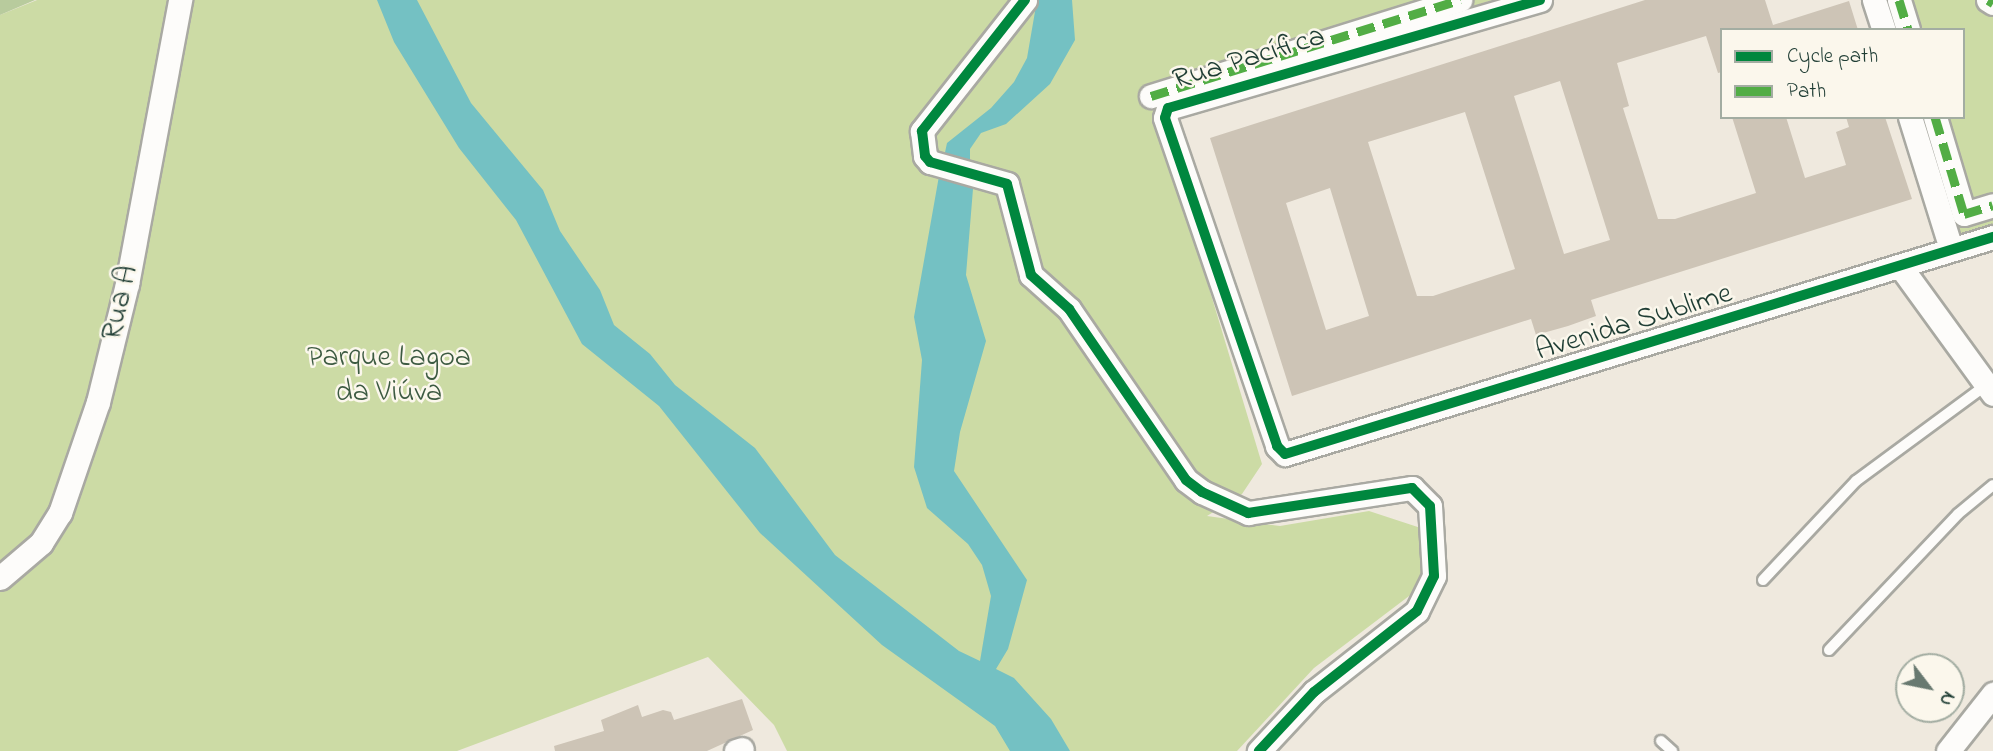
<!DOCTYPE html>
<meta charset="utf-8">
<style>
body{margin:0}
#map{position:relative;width:1993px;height:751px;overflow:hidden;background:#efe9de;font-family:"Indie Flower",sans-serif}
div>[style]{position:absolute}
.green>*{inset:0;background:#ccdba5}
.forest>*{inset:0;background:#b8cb9d}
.water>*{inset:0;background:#74c1c3}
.building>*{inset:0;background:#cdc4b6}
.roads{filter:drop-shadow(2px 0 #a9a9a2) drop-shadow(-2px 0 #a9a9a2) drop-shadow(0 2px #a9a9a2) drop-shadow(0 -2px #a9a9a2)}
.lane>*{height:10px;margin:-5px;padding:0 5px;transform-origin:5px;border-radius:5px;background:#fdfcfa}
.street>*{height:23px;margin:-11.5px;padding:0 11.5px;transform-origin:11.5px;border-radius:11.5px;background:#fdfcfa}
.quiet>*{height:9px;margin-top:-4.5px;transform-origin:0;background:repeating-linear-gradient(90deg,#52ad45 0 18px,transparent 0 27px)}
.cycleway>*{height:10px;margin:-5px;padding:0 5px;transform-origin:5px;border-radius:5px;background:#00873e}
span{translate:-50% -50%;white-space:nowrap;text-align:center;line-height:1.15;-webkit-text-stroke:5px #fbf7ec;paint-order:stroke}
.street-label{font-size:30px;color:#1f3d34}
.park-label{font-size:30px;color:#3c5a41}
.legend{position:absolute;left:1720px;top:28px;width:245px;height:91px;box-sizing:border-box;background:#fbf7ec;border:2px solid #a3ada2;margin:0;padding:9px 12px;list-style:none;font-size:21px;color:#1f3d34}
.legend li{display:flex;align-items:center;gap:14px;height:35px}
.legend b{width:35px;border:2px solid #a3ada2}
.north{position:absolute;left:1895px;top:653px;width:70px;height:70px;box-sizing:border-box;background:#fbf7ec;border:2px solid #a3ada2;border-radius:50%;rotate:122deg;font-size:19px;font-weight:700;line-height:28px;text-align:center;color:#1f3d34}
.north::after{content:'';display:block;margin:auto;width:24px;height:32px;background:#687970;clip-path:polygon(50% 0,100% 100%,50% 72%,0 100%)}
</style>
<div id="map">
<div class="green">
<i style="clip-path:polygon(37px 0,1493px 0,1153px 102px,1262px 464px,1242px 494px,1207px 516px,1280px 526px,1369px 511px,1433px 532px,1417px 590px,1314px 668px,1237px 751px,787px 751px,774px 725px,708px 657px,457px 751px,0 751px,0 15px)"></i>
<i style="clip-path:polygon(1887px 0,1993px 0,1993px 225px,1957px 236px,1922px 117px,1963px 117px,1963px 30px,1896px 30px)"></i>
</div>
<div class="forest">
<i style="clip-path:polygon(0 0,35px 0,0 15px)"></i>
</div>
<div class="water">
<i style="clip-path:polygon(377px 0,417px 0,471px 103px,543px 190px,560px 231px,600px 290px,614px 325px,650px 354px,675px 385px,755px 448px,835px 555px,959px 651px,980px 661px,991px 596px,982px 565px,968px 544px,927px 508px,914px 467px,922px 360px,914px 317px,939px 176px,968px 182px,973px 189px,966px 275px,986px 341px,960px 432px,954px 471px,1027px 580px,1008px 649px,996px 669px,1014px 678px,1051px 719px,1070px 751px,1010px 751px,995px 726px,882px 645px,760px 533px,659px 406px,582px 344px,516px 220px,459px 148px,394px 42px)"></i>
<i style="clip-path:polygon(1037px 0,1072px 0,1075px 40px,1050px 84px,1006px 124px,981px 133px,970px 149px,970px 163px,944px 157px,947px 143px,991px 108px,1014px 82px,1027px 58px)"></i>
</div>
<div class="building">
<i style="clip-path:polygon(evenodd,1645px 0,1765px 0,1773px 25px,1849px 1px,1858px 30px,1722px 30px,1722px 72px,1718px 73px,1706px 36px,1617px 63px,1629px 106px,1623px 108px,1658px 219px,1675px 219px,1756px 193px,1732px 117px,1786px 117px,1805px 178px,1846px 165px,1836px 132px,1849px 127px,1846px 117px,1885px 117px,1912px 199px,1591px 300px,1596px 316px,1568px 326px,1536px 335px,1531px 319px,1292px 396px,1210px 138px,1645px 0,1560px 81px,1610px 240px,1564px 254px,1514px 96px,1560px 81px,1645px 0,1465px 112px,1515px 269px,1433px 296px,1417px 296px,1368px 142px,1465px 112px,1645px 0,1330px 188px,1369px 316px,1326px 330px,1286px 203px,1330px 188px)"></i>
<i style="clip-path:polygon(742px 699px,753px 730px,707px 751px,555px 751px,554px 746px,604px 731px,601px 720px,638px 705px,642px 717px,663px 710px,671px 712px,674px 720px)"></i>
</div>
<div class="roads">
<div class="lane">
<i style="left:1763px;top:580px;width:136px;rotate:-46.8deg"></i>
<i style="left:1856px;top:481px;width:162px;rotate:-36.4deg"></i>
<i style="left:1829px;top:650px;width:187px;rotate:-46.5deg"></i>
<i style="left:1958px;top:514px;width:45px;rotate:-39.6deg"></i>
<i style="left:1661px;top:741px;width:15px;rotate:42deg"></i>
</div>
<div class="street">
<i style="left:1025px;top:0;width:167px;rotate:128.2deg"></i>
<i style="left:922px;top:131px;width:25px;rotate:83deg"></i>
<i style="left:925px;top:156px;width:8px;rotate:50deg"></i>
<i style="left:930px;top:162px;width:80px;rotate:15.9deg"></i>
<i style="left:1007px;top:184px;width:94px;rotate:75.2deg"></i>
<i style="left:1031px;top:275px;width:51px;rotate:41.8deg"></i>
<i style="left:1069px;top:309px;width:207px;rotate:55.6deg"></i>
<i style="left:1186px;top:480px;width:20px;rotate:37deg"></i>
<i style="left:1202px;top:492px;width:51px;rotate:24.5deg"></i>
<i style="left:1248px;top:513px;width:166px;rotate:-8.7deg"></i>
<i style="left:1412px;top:488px;width:25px;rotate:45deg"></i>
<i style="left:1430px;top:506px;width:70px;rotate:86.7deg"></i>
<i style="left:1434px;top:576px;width:39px;rotate:116deg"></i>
<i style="left:1417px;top:611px;width:131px;rotate:141.8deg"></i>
<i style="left:1314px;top:692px;width:81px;rotate:133deg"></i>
<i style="left:1540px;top:0;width:387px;rotate:163.8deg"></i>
<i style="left:1168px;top:108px;width:10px;rotate:107deg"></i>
<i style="left:1165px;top:118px;width:347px;rotate:71.1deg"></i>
<i style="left:1277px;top:446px;width:11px;rotate:45deg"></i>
<i style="left:1285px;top:454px;width:741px;rotate:-17.04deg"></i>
<i style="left:1874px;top:0;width:32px;rotate:72deg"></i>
<i style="left:1899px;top:0;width:31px;rotate:73deg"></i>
<i style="left:1988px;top:0;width:6px;rotate:31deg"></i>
<i style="left:1151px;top:96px;width:324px;rotate:-17.3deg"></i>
<i style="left:1910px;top:117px;width:138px;rotate:72.7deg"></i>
<i style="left:1935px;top:117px;width:101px;rotate:73.4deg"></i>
<i style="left:1964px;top:214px;width:30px;rotate:-17deg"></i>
<i style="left:1900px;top:266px;width:158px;rotate:54deg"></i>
<i style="left:0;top:578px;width:54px;rotate:-40.5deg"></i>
<i style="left:41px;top:543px;width:36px;rotate:-58deg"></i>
<i style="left:60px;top:513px;width:117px;rotate:-71.1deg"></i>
<i style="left:98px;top:402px;width:122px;rotate:-76.2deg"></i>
<i style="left:127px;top:284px;width:289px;rotate:-79.4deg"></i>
<i style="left:736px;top:751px;width:6px;rotate:-18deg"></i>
<i style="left:1948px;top:751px;width:73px;rotate:-51.7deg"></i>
</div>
</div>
<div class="quiet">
<i style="left:1899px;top:0;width:31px;rotate:73deg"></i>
<i style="left:1988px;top:0;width:6px;rotate:31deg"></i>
<i style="left:1151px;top:96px;width:324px;rotate:-17.3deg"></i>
<i style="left:1935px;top:117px;width:101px;rotate:73.4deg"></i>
<i style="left:1964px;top:214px;width:30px;rotate:-17deg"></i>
</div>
<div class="cycleway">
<i style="left:1025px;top:0;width:167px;rotate:128.2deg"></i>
<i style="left:922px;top:131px;width:25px;rotate:83deg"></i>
<i style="left:925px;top:156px;width:8px;rotate:50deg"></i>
<i style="left:930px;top:162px;width:80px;rotate:15.9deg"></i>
<i style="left:1007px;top:184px;width:94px;rotate:75.2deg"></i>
<i style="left:1031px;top:275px;width:51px;rotate:41.8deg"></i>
<i style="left:1069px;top:309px;width:207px;rotate:55.6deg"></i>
<i style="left:1186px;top:480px;width:20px;rotate:37deg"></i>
<i style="left:1202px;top:492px;width:51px;rotate:24.5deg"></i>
<i style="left:1248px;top:513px;width:166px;rotate:-8.7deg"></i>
<i style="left:1412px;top:488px;width:25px;rotate:45deg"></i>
<i style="left:1430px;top:506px;width:70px;rotate:86.7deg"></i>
<i style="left:1434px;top:576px;width:39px;rotate:116deg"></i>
<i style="left:1417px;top:611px;width:131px;rotate:141.8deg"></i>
<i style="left:1314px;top:692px;width:81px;rotate:133deg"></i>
<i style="left:1540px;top:0;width:387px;rotate:163.8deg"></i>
<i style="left:1168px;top:108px;width:10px;rotate:107deg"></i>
<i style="left:1165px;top:118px;width:347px;rotate:71.1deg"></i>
<i style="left:1277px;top:446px;width:11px;rotate:45deg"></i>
<i style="left:1285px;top:454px;width:741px;rotate:-17.04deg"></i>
</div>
<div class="street-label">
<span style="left:1249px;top:59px;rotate:-17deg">Rua Pacífica</span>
<span style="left:121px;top:303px;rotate:-77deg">Rua A</span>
<span style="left:1634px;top:323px;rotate:-17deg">Avenida Sublime</span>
</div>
<div class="park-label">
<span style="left:389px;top:375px">Parque Lagoa<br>da Viúva</span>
</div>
<ul class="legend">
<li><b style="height:9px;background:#00873e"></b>Cycle path</li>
<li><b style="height:9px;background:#52ad45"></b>Path</li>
</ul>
<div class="north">N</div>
</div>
